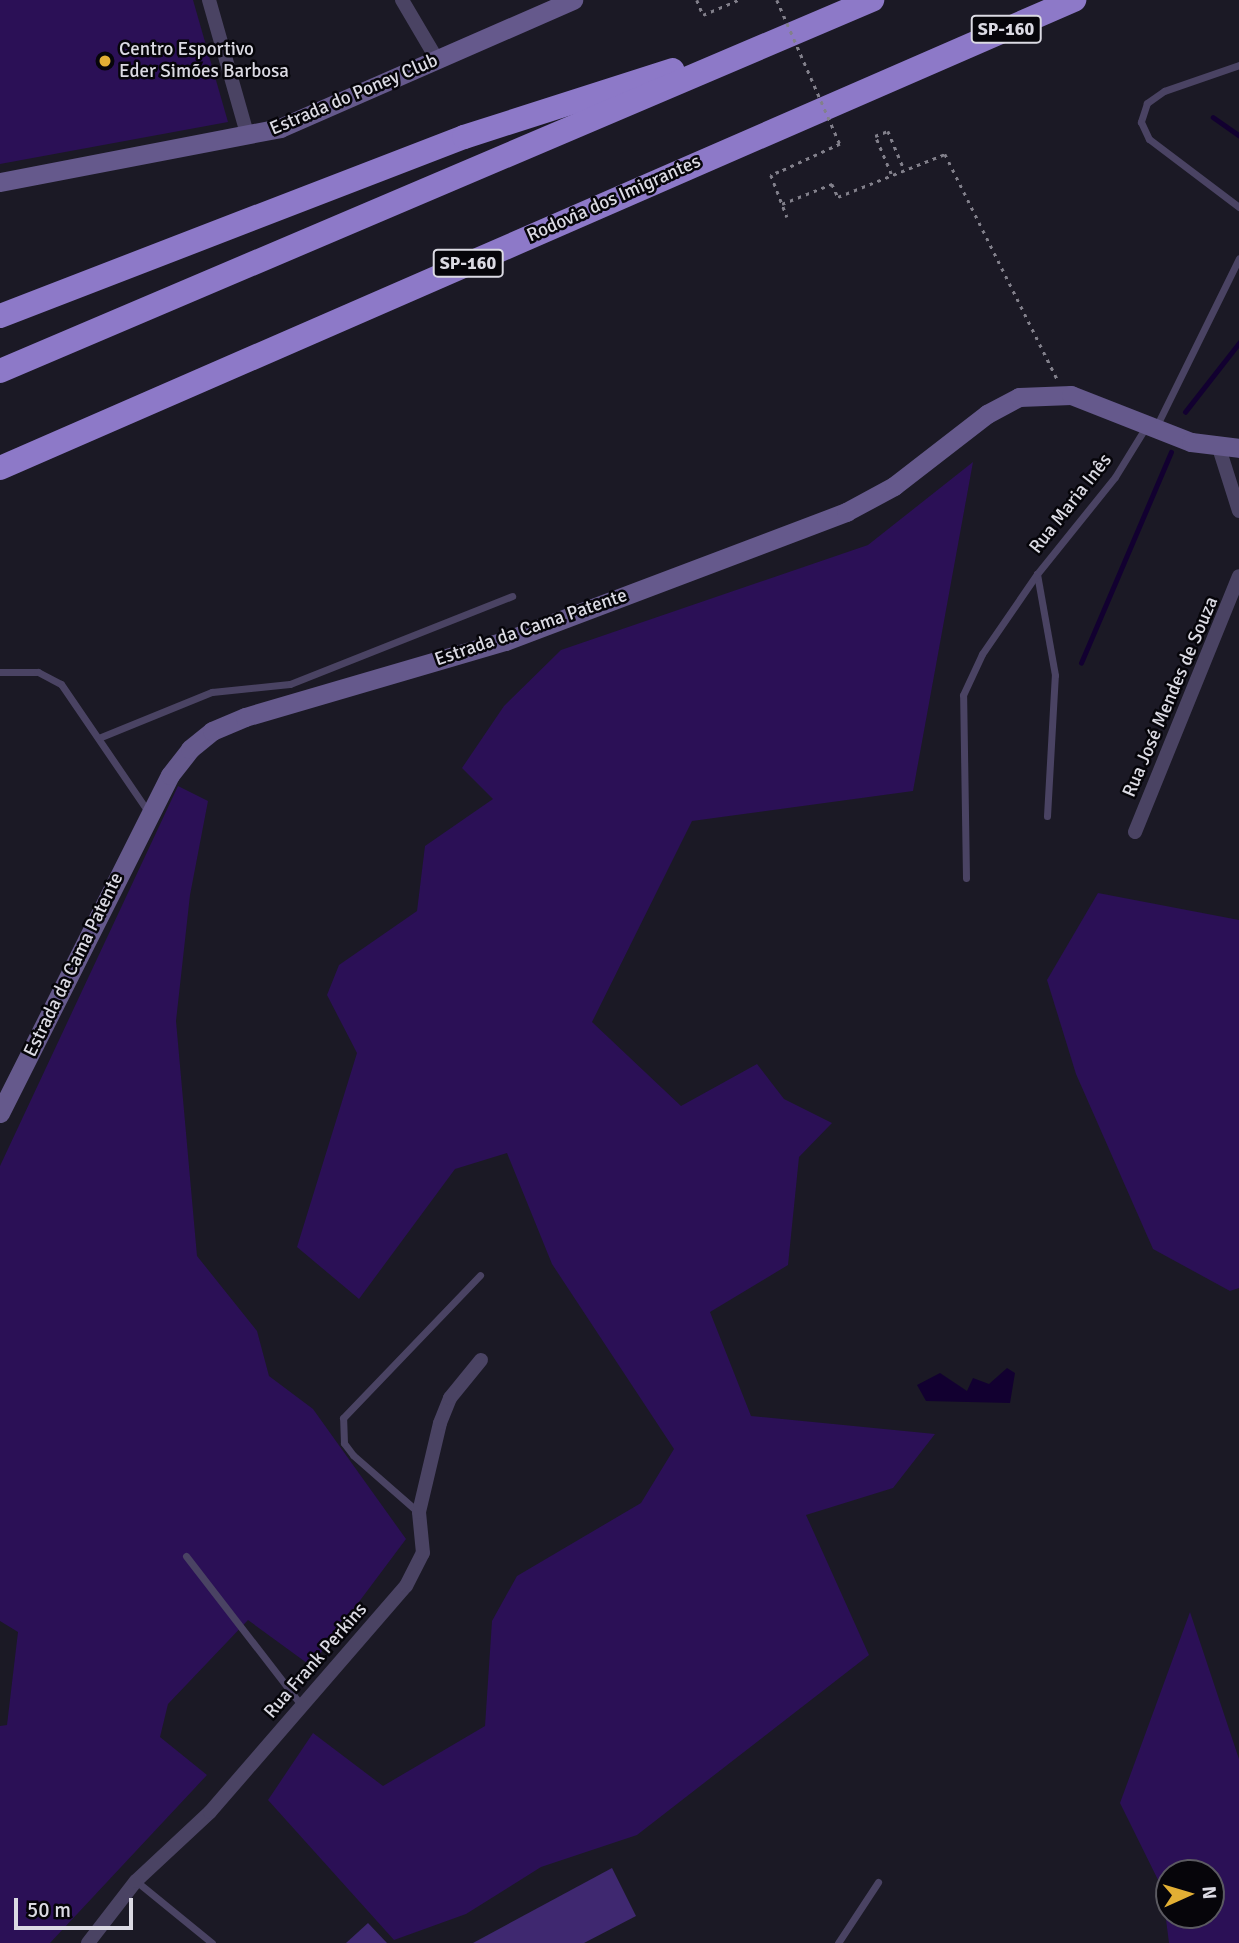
<!DOCTYPE html>
<meta charset="utf-8">
<style>
body{margin:0}
#map{position:relative;width:1239px;height:1943px;overflow:hidden;background:#1b1925;font-family:Signika,sans-serif}
div>[style]{position:absolute}
.green>*{inset:0;background:#2b1056}
.water>*{inset:0;background:#120030}
.stream>*{height:4.5px;margin:-2.25px;padding:0 2.25px;transform-origin:2.25px;border-radius:2.25px;background:#120030}
.building>*{inset:0;background:#3f2870}
.path>*{height:2.5px;margin-top:-1.25px;transform-origin:0;background:repeating-linear-gradient(90deg,#82808b 0 3.5px,transparent 0 8.5px)}
.lane>*{height:7px;margin:-3.5px;padding:0 3.5px;transform-origin:3.5px;border-radius:3.5px;background:#4a4363}
.street>*{height:14px;margin:-7px;padding:0 7px;transform-origin:7px;border-radius:7px;background:#4a4363}
.secondary>*{height:19px;margin:-9.5px;padding:0 9.5px;transform-origin:9.5px;border-radius:9.5px;background:#65598c}
.highway>*{height:24px;margin:-12px;padding:0 12px;transform-origin:12px;border-radius:12px;background:#8d79c8}
.path-bridge>*{height:2.5px;margin-top:-1.25px;transform-origin:0;background:repeating-linear-gradient(90deg,#82808b 0 3.5px,transparent 0 8.5px)}
.dots>*{width:19px;height:19px;translate:-50% -50%;box-sizing:border-box;border:4px solid #06050a;border-radius:50%}
span{translate:-50% -50%;white-space:nowrap;text-align:center;line-height:1.15;-webkit-text-stroke:5px #06050a;paint-order:stroke}
.shield-label span{padding:2px 5px;background:#06050a;border:2px solid;border-radius:5px;-webkit-text-stroke-width:0}
.shield-label{font-size:18px;color:#dbdae3;font-weight:700}
.poi-label{font-size:19px;color:#dbdae3}
.left{translate:0 -50%;text-align:left}
.street-label{font-size:19px;color:#dbdae3}
.north{position:absolute;left:1155px;top:1859px;width:70px;height:70px;box-sizing:border-box;background:#06050a;border:2px solid #5b5a61;border-radius:50%;rotate:86deg;font-size:19px;font-weight:700;line-height:28px;text-align:center;color:#dbdae3}
.north::after{content:'';display:block;margin:auto;width:24px;height:32px;background:#e2af34;clip-path:polygon(50% 0,100% 100%,50% 72%,0 100%)}
.scale{position:absolute;left:14px;top:1898px;width:119px;height:32px;box-sizing:border-box;border:4px solid #dbdae3;border-top:0;padding-left:9px;font-size:21px;line-height:24px;white-space:nowrap;color:#dbdae3;-webkit-text-stroke:5px #06050a;paint-order:stroke}
</style>
<div id="map">
<div class="green">
<i style="clip-path:polygon(0 0,193px 0,228px 122px,0 164px)"></i>
<i style="clip-path:polygon(973px 462px,913px 791px,692px 821px,592px 1022px,681px 1106px,757px 1064px,784px 1099px,832px 1123px,799px 1157px,788px 1265px,710px 1312px,751px 1416px,935px 1434px,893px 1488px,806px 1515px,869px 1655px,637px 1835px,541px 1867px,466px 1914px,394px 1940px,268px 1800px,313px 1733px,383px 1786px,485px 1726px,492px 1621px,517px 1576px,641px 1503px,674px 1449px,552px 1264px,507px 1153px,455px 1169px,359px 1299px,297px 1247px,357px 1053px,327px 995px,339px 965px,417px 911px,425px 846px,493px 799px,462px 768px,504px 706px,561px 650px,868px 545px)"></i>
<i style="clip-path:polygon(178px 786px,208px 801px,190px 895px,176px 1021px,197px 1256px,257px 1331px,269px 1376px,313px 1409px,406px 1539px,311px 1666px,248px 1620px,168px 1704px,160px 1737px,207px 1775px,50px 1943px,0 1943px,0 1726px,7px 1725px,18px 1632px,0 1621px,0 1166px)"></i>
<i style="clip-path:polygon(1098px 893px,1239px 920px,1239px 1288px,1230px 1291px,1153px 1249px,1076px 1074px,1047px 980px)"></i>
<i style="clip-path:polygon(evenodd,1190px 1612px,1239px 1759px,1239px 1943px,1169px 1943px,1162px 1888px,1120px 1803px,1190px 1612px,1169px 1873px,1211px 1873px,1211px 1915px,1169px 1915px,1169px 1873px)"></i>
</div>
<div class="water">
<i style="clip-path:polygon(1007px 1368px,1015px 1373px,1010px 1403px,926px 1401px,917px 1385px,940px 1373px,967px 1391px,973px 1378px,989px 1384px)"></i>
</div>
<div class="stream">
<i style="left:1213px;top:117px;width:32px;rotate:35deg"></i>
<i style="left:1185px;top:412px;width:88px;rotate:-52deg"></i>
<i style="left:1081px;top:663px;width:229px;rotate:-66.9deg"></i>
</div>
<div class="building">
<i style="clip-path:polygon(612px 1868px,636px 1916px,584px 1943px,473px 1943px)"></i>
<i style="clip-path:polygon(368px 1923px,387px 1943px,346px 1943px)"></i>
</div>
<div class="path">
<i style="left:697px;top:0;width:16px;rotate:68deg"></i>
<i style="left:703px;top:15px;width:39px;rotate:-23deg"></i>
<i style="left:779px;top:172px;width:9px;rotate:159deg"></i>
<i style="left:771px;top:175px;width:45px;rotate:69.1deg"></i>
<i style="left:891px;top:174px;width:41px;rotate:-112.8deg"></i>
<i style="left:875px;top:136px;width:14px;rotate:-21deg"></i>
<i style="left:888px;top:131px;width:41px;rotate:67.2deg"></i>
<i style="left:782px;top:204px;width:54px;rotate:-21.8deg"></i>
<i style="left:832px;top:184px;width:14px;rotate:65deg"></i>
<i style="left:838px;top:197px;width:115px;rotate:-21.9deg"></i>
<i style="left:945px;top:154px;width:251px;rotate:63.5deg"></i>
</div>
<div class="lane">
<i style="left:1239px;top:65px;width:79px;rotate:160.9deg"></i>
<i style="left:1164px;top:91px;width:21px;rotate:145deg"></i>
<i style="left:1147px;top:103px;width:20px;rotate:108deg"></i>
<i style="left:1141px;top:122px;width:19px;rotate:65deg"></i>
<i style="left:1149px;top:139px;width:113px;rotate:37.1deg"></i>
<i style="left:1156px;top:427px;width:188px;rotate:-63.8deg"></i>
<i style="left:0;top:672px;width:38px"></i>
<i style="left:38px;top:672px;width:26px;rotate:28deg"></i>
<i style="left:61px;top:684px;width:156px;rotate:55.7deg"></i>
<i style="left:101px;top:737px;width:120px;rotate:-22.1deg"></i>
<i style="left:212px;top:692px;width:78px;rotate:-5.9deg"></i>
<i style="left:290px;top:684px;width:239px;rotate:-21.6deg"></i>
<i style="left:1047px;top:816px;width:141px;rotate:-86.8deg"></i>
<i style="left:1055px;top:675px;width:103px;rotate:-100.1deg"></i>
<i style="left:1037px;top:574px;width:124px;rotate:-51.2deg"></i>
<i style="left:1115px;top:477px;width:61px;rotate:-58.4deg"></i>
<i style="left:966px;top:878px;width:183px;rotate:-90.9deg"></i>
<i style="left:963px;top:695px;width:45px;rotate:-65.1deg"></i>
<i style="left:982px;top:654px;width:97px;rotate:-55.5deg"></i>
<i style="left:418px;top:1512px;width:86px;rotate:-138.8deg"></i>
<i style="left:353px;top:1455px;width:15px;rotate:-127deg"></i>
<i style="left:344px;top:1443px;width:25px;rotate:-92deg"></i>
<i style="left:343px;top:1418px;width:198px;rotate:-46.2deg"></i>
<i style="left:186px;top:1556px;width:190px;rotate:52.3deg"></i>
<i style="left:136px;top:1881px;width:98px;rotate:39.2deg"></i>
<i style="left:838px;top:1943px;width:73px;rotate:-56.7deg"></i>
</div>
<div class="street">
<i style="left:209px;top:0;width:142px;rotate:74.1deg"></i>
<i style="left:402px;top:0;width:71px;rotate:59.5deg"></i>
<i style="left:1219px;top:448px;width:66px;rotate:72.4deg"></i>
<i style="left:1135px;top:832px;width:276px;rotate:-67.9deg"></i>
<i style="left:88px;top:1943px;width:78px;rotate:-52.3deg"></i>
<i style="left:136px;top:1881px;width:101px;rotate:-43deg"></i>
<i style="left:210px;top:1812px;width:299px;rotate:-49.1deg"></i>
<i style="left:406px;top:1586px;width:37px;rotate:-63deg"></i>
<i style="left:423px;top:1553px;width:41px;rotate:-95.6deg"></i>
<i style="left:419px;top:1512px;width:91px;rotate:-76.7deg"></i>
<i style="left:440px;top:1423px;width:27px;rotate:-68deg"></i>
<i style="left:450px;top:1398px;width:49px;rotate:-50.8deg"></i>
</div>
<div class="secondary">
<i style="left:0;top:182px;width:285px;rotate:-10.9deg"></i>
<i style="left:280px;top:128px;width:320px;rotate:-23.6deg"></i>
<i style="left:0;top:1113px;width:378px;rotate:-63.3deg"></i>
<i style="left:170px;top:775px;width:33px;rotate:-52deg"></i>
<i style="left:190px;top:749px;width:28px;rotate:-39deg"></i>
<i style="left:212px;top:731px;width:36px;rotate:-23deg"></i>
<i style="left:245px;top:717px;width:271px;rotate:-16.3deg"></i>
<i style="left:505px;top:641px;width:365px;rotate:-20.7deg"></i>
<i style="left:846px;top:512px;width:55px;rotate:-28.4deg"></i>
<i style="left:894px;top:486px;width:118px;rotate:-37.7deg"></i>
<i style="left:987px;top:414px;width:36px;rotate:-28deg"></i>
<i style="left:1019px;top:397px;width:52px;rotate:-2.2deg"></i>
<i style="left:1071px;top:395px;width:129px;rotate:21.4deg"></i>
<i style="left:1191px;top:442px;width:48px;rotate:7.1deg"></i>
</div>
<div class="highway">
<i style="left:0;top:316px;width:497px;rotate:-21.1deg"></i>
<i style="left:464px;top:137px;width:219px;rotate:-17.8deg"></i>
<i style="left:0;top:371px;width:948px;rotate:-23.05deg"></i>
<i style="left:0;top:468px;width:1172px;rotate:-23.55deg"></i>
</div>
<div class="path-bridge">
<i style="left:777px;top:0;width:157px;rotate:66.4deg"></i>
<i style="left:840px;top:144px;width:67px;rotate:155.3deg"></i>
</div>
<div class="dots">
<i style="left:105px;top:61px;background:#e2af34"></i>
</div>
<div class="shield-label">
<span style="left:1006px;top:29px">SP-160</span>
<span style="left:468px;top:263px">SP-160</span>
</div>
<div class="poi-label">
<span class="left" style="left:119px;top:61px">Centro Esportivo<br>Eder Simões Barbosa</span>
</div>
<div class="street-label">
<span style="left:354px;top:95px;rotate:-23deg">Estrada do Poney Club</span>
<span style="left:614px;top:199px;rotate:-24deg">Rodovia dos Imigrantes</span>
<span style="left:1071px;top:504px;rotate:-52deg">Rua Maria Inês</span>
<span style="left:531px;top:628px;rotate:-19deg">Estrada da Cama Patente</span>
<span style="left:1171px;top:697px;rotate:-67deg">Rua José Mendes de Souza</span>
<span style="left:74px;top:965px;rotate:-64deg">Estrada da Cama Patente</span>
<span style="left:316px;top:1661px;rotate:-49deg">Rua Frank Perkins</span>
</div>
<div class="north">N</div>
<div class="scale">50 m</div>
</div>
